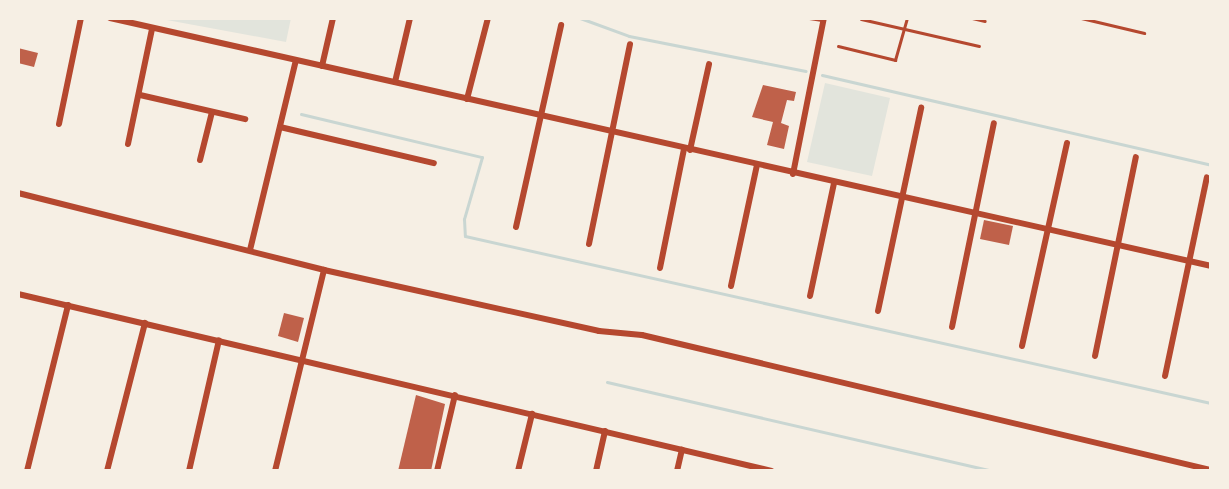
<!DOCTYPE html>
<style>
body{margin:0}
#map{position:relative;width:1229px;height:489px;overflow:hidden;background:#f6efe4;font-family:Jost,sans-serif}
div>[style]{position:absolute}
.green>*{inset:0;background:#e2e4dc}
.stream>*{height:3px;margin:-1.5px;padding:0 1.5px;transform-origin:1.5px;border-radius:1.5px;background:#c9d6d2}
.building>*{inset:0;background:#bf614a}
.service>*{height:3px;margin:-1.5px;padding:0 1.5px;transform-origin:1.5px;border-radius:1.5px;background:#b5482f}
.minor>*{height:6px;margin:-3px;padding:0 3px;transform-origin:3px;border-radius:3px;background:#b5482f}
span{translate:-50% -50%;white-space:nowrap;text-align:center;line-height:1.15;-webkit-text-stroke:6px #f6efe4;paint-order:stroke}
.frame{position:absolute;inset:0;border:20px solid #f6efe4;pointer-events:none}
</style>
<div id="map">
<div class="green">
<i style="clip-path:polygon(156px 18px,291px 18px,286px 42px)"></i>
<i style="clip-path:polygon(825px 83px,890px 98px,872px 176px,807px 162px)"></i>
</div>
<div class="stream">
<i style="left:580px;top:18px;width:52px;rotate:20.2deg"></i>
<i style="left:629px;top:36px;width:180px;rotate:11.2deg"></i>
<i style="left:822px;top:75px;width:399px;rotate:13deg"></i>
<i style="left:301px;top:114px;width:186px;rotate:13.4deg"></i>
<i style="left:482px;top:157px;width:65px;rotate:106.2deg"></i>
<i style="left:464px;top:219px;width:17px;rotate:87deg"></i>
<i style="left:465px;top:236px;width:764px;rotate:12.62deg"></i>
<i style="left:607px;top:382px;width:396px;rotate:13deg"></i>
</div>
<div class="building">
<i style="clip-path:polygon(18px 48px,38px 53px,34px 67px,18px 63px)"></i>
<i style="clip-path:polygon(763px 85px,796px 92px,794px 101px,787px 100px,781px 123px,789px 126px,784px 149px,767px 145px,773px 122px,752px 117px)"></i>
<i style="clip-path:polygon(984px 220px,1013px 226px,1009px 245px,980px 239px)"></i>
<i style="clip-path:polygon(284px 313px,304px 318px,298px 342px,278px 336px)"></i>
<i style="clip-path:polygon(416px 395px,445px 404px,431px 471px,398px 471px)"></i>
</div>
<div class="service">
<i style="left:809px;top:18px;width:13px;rotate:9deg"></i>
<i style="left:972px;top:18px;width:13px;rotate:13deg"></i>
<i style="left:1081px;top:18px;width:65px;rotate:13.4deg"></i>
<i style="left:861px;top:19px;width:121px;rotate:12.9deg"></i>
<i style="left:838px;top:46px;width:59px;rotate:13.8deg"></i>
<i style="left:895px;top:60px;width:44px;rotate:-74.1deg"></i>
</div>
<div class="minor">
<i style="left:110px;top:18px;width:1129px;rotate:12.69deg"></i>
<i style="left:322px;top:66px;width:49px;rotate:-77.1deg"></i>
<i style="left:395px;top:82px;width:66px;rotate:-76.8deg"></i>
<i style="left:140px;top:95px;width:108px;rotate:12.9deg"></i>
<i style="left:467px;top:99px;width:84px;rotate:-75.5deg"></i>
<i style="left:59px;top:124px;width:108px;rotate:-78.3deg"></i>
<i style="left:280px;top:127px;width:158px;rotate:13.2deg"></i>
<i style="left:128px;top:144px;width:117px;rotate:-78.2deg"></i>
<i style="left:690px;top:150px;width:88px;rotate:-77.5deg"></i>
<i style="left:200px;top:160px;width:49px;rotate:-76deg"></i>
<i style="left:793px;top:174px;width:159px;rotate:-78.8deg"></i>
<i style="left:18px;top:193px;width:316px;rotate:14.1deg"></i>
<i style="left:324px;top:270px;width:282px;rotate:12.5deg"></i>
<i style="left:599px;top:331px;width:43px;rotate:5.3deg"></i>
<i style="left:642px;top:335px;width:585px;rotate:13.35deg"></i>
<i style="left:516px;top:227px;width:207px;rotate:-77.4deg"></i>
<i style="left:589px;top:244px;width:204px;rotate:-78.4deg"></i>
<i style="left:250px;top:250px;width:195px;rotate:-76.4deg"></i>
<i style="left:660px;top:268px;width:121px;rotate:-78.6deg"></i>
<i style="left:731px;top:286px;width:124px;rotate:-77.9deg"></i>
<i style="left:18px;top:294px;width:774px;rotate:13.21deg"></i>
<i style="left:810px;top:296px;width:116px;rotate:-78deg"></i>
<i style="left:878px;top:311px;width:208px;rotate:-78deg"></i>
<i style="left:952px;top:327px;width:208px;rotate:-78.4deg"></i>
<i style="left:1022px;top:346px;width:208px;rotate:-77.5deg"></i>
<i style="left:1095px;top:356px;width:203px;rotate:-78.4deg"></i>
<i style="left:1165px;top:376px;width:203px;rotate:-78.1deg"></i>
<i style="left:27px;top:471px;width:171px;rotate:-76.1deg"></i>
<i style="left:107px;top:471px;width:153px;rotate:-75.6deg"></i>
<i style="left:189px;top:471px;width:134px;rotate:-77.1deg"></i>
<i style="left:275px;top:471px;width:207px;rotate:-76.3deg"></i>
<i style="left:437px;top:471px;width:78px;rotate:-76.7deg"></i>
<i style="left:518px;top:471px;width:59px;rotate:-76.2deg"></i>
<i style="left:596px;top:471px;width:41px;rotate:-77.3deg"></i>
<i style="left:677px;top:471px;width:22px;rotate:-77deg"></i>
</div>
<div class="frame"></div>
</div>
